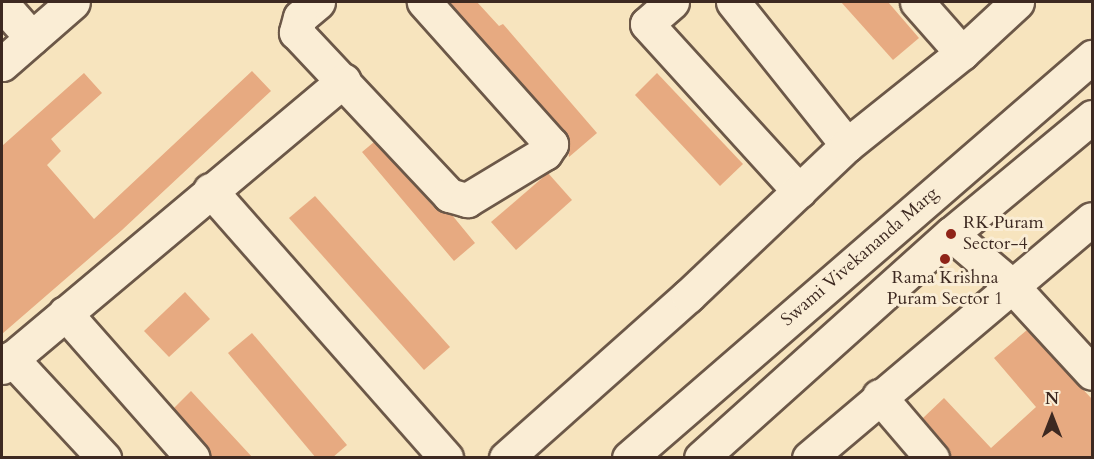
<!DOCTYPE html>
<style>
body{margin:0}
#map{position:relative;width:1094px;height:459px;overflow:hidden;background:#f7e4be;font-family:Cardo,serif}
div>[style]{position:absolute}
.building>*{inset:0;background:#e7aa81}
.roads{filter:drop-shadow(2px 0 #6c5848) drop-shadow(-2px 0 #6c5848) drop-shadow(0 2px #6c5848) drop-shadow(0 -2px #6c5848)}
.minor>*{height:33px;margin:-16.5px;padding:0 16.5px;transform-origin:16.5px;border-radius:16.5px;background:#faedd5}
.dots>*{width:16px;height:16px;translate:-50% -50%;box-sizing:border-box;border:3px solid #faedd5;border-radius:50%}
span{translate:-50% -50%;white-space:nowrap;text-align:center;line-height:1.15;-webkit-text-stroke:6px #faedd5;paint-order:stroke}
.poi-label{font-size:18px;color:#3d2921}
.left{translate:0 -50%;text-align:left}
.street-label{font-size:18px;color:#3d2921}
.frame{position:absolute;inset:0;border:3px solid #3d2921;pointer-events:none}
.north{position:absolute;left:1022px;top:387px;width:60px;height:60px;-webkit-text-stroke:4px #faedd5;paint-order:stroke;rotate:0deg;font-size:16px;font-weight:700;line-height:24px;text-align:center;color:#3d2921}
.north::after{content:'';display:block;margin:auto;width:21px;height:27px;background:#3d2921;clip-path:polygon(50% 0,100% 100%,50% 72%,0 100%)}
</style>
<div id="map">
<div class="building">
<i style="clip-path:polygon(449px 2px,477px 2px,499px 26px,503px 24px,597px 133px,569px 157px,565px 132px)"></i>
<i style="clip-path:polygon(841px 2px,888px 2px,919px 38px,893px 60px)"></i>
<i style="clip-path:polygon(252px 71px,271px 91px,122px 230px,2px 334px,2px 146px,84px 73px,102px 93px,51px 139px,61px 151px,47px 165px,94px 219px)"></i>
<i style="clip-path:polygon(657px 73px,743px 164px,720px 186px,635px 95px)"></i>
<i style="clip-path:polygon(374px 142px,435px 208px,452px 215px,475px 243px,454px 261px,362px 152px)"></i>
<i style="clip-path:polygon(548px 173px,572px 200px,516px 250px,491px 222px)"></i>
<i style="clip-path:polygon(315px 196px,450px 347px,424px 370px,289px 218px)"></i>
<i style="clip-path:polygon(185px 292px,210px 319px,169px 357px,144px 331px)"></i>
<i style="clip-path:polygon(1027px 330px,1092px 399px,1092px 458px,950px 458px,946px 446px,923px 418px,944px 398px,991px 448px,1036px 407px,994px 358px)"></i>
<i style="clip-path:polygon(252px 333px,347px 445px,332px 458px,316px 458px,228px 353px)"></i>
<i style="clip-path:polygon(191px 391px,253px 458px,211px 458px,207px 446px,174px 408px)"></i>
</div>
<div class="roads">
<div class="minor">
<i style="left:318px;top:2px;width:23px;rotate:140deg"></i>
<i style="left:300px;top:17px;width:16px;rotate:105deg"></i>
<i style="left:296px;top:32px;width:224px;rotate:46.8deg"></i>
<i style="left:449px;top:195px;width:19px;rotate:16deg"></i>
<i style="left:467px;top:200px;width:91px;rotate:-31.1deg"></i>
<i style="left:545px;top:153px;width:11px;rotate:-56deg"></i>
<i style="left:551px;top:144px;width:191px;rotate:-131.8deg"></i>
<i style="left:672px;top:2px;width:33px;rotate:139deg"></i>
<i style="left:647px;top:24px;width:226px;rotate:47.7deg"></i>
<i style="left:733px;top:2px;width:183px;rotate:51.4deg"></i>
<i style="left:917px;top:2px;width:68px;rotate:48.6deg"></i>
<i style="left:2px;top:4px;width:45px;rotate:48.6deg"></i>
<i style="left:2px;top:64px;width:94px;rotate:-41.1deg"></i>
<i style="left:210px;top:190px;width:357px;rotate:48.6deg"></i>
<i style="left:951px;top:234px;width:80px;rotate:40.4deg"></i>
<i style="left:1012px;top:286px;width:118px;rotate:47.4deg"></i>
<i style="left:65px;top:313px;width:193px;rotate:48.6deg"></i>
<i style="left:11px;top:358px;width:137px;rotate:47.1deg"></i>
<i style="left:2px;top:367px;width:446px;rotate:-40deg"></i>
<i style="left:879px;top:396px;width:82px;rotate:49.5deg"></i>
<i style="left:506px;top:458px;width:244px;rotate:-41.7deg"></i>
<i style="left:688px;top:296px;width:219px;rotate:-43.5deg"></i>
<i style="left:847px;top:145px;width:147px;rotate:-38.7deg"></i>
<i style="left:962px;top:53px;width:75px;rotate:-42.8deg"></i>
<i style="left:629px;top:458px;width:613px;rotate:-40.9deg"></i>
<i style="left:701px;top:458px;width:336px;rotate:-41.9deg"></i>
<i style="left:951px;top:234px;width:183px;rotate:-39.7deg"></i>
<i style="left:809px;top:458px;width:370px;rotate:-40.2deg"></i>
</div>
</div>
<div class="dots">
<i style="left:951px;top:234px;background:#8f2418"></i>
<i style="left:945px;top:259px;background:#8f2418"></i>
</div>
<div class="poi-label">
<span class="left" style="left:963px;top:234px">RK Puram<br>Sector-4</span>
<span style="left:945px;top:289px">Rama Krishna<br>Puram Sector 1</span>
</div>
<div class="street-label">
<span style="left:860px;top:257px;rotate:-41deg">Swami Vivekananda Marg</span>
</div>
<div class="frame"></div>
<div class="north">N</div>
</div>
